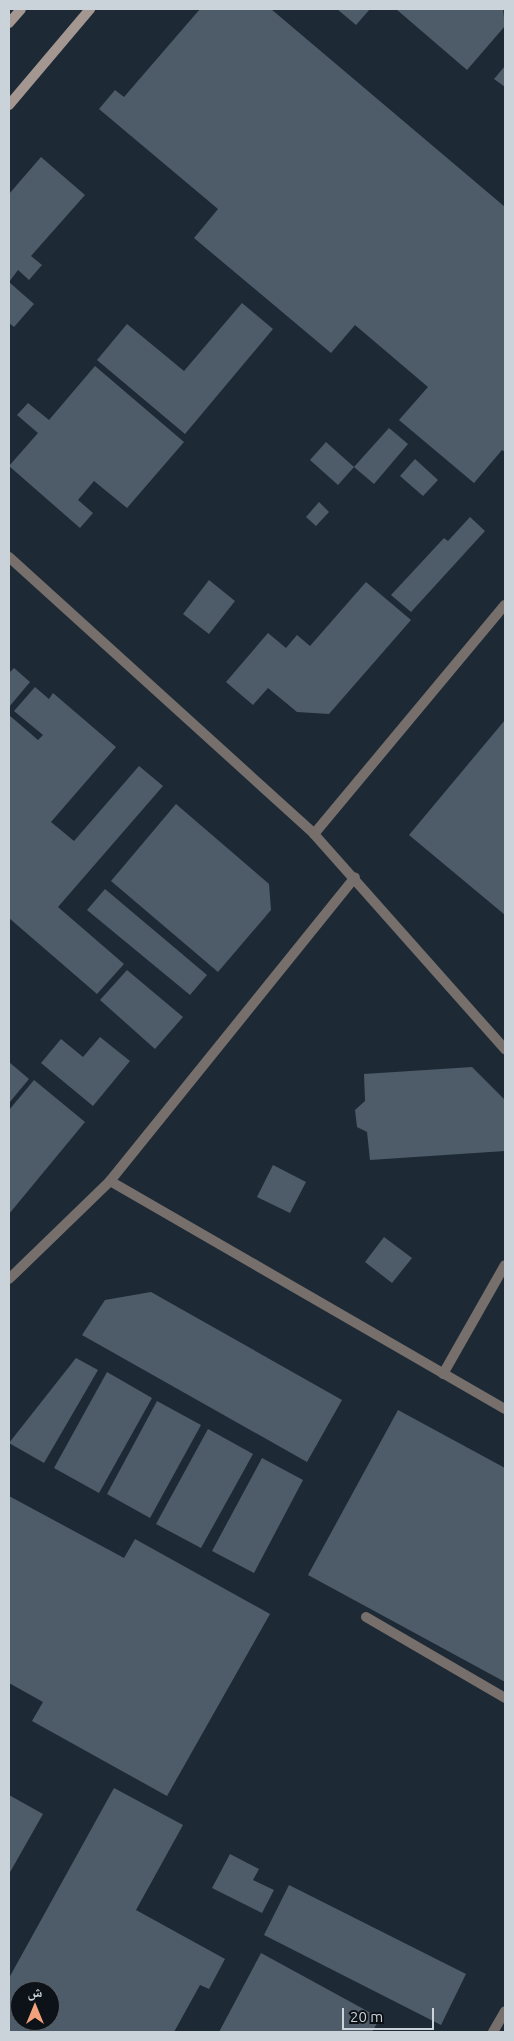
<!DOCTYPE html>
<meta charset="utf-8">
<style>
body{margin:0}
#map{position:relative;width:514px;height:2041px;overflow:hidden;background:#1d2a35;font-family:Ubuntu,"Noto Naskh Arabic",sans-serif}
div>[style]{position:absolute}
.building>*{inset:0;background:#4d5c68}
.service>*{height:10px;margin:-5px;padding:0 5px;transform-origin:5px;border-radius:5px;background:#776f6b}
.minor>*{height:10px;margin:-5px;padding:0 5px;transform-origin:5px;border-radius:5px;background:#776f6b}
.secondary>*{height:10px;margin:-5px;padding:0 5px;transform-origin:5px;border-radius:5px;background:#a49791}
span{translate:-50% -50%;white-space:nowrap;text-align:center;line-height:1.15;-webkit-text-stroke:5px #0c1217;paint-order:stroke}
.frame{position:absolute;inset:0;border:10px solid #cad3da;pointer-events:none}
.north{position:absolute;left:10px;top:1981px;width:50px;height:50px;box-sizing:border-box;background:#0c1217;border:1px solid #585f65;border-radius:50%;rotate:0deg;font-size:14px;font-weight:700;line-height:20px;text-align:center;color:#cad3da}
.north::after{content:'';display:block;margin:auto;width:18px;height:22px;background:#f1a17c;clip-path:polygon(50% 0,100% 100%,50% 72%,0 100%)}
.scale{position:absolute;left:342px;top:2008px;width:92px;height:22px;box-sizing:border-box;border:2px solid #cad3da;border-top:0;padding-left:6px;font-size:15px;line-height:18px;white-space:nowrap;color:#cad3da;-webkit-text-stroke:4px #0c1217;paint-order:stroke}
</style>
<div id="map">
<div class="building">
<i style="clip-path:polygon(200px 9px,271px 9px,505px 207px,505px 452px,502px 450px,474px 483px,399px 420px,428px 387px,355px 325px,331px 353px,194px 238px,218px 209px,99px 109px,115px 90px,124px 97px)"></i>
<i style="clip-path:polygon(337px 9px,370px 9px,356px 25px)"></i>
<i style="clip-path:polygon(396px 9px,503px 9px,505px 26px,467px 70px)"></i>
<i style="clip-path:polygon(505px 66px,505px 87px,494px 79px)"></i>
<i style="clip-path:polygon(41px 157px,85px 195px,31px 256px,42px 265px,29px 280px,18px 270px,9px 282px,9px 194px)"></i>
<i style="clip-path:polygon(9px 282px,34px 304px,14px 327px,9px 323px)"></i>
<i style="clip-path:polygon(242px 303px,273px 329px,185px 434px,97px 360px,127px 324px,184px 371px)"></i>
<i style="clip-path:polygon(95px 366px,184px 442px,127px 508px,94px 481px,78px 500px,93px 513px,80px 528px,9px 466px,38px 433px,17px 415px,28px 403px,49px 420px)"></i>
<i style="clip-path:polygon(389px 428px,408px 444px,374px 484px,354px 467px,338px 485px,310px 460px,326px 442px,354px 467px)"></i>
<i style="clip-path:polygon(415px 459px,438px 480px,423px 496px,400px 476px)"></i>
<i style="clip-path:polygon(319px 502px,329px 512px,316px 526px,306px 517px)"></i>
<i style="clip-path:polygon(470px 517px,485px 531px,411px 612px,391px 595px,444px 538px,448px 541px)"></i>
<i style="clip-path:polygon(209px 580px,235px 601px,209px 634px,183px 614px)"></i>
<i style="clip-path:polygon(366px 582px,411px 620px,329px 714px,297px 712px,268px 688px,253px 705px,226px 682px,268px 633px,286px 648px,297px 635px,310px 646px)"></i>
<i style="clip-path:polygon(14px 668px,30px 682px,9px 707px,9px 673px)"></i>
<i style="clip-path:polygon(35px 687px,49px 699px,53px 693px,116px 747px,51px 822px,74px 841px,139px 766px,163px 786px,58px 907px,124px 964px,97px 994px,9px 918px,9px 715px,38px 740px,43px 735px,14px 711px)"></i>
<i style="clip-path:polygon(505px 720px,505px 915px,409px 835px)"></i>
<i style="clip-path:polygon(176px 804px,269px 884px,271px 910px,218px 972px,111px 881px)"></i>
<i style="clip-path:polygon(105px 889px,207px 975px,190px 995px,87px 910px)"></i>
<i style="clip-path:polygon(127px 970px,183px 1017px,155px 1049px,100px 1000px)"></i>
<i style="clip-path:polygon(100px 1037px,130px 1061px,93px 1106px,41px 1063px,61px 1039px,83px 1057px)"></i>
<i style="clip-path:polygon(9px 1062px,29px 1079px,9px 1103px)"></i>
<i style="clip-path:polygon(472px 1067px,505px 1100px,505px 1151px,370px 1160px,367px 1132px,357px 1127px,355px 1110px,365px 1101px,364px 1074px)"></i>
<i style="clip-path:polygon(34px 1080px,85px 1122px,9px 1214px,9px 1110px)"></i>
<i style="clip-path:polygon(273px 1165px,306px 1182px,290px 1213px,257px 1197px)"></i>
<i style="clip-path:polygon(384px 1237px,412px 1258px,392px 1283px,365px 1262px)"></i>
<i style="clip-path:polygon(151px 1292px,342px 1400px,307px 1462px,82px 1335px,105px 1300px)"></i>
<i style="clip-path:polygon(76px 1358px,98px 1370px,44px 1463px,9px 1443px)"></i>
<i style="clip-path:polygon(107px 1372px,152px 1398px,99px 1493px,54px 1468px)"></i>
<i style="clip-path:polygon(157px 1401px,201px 1425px,150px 1518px,107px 1494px)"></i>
<i style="clip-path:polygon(398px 1410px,505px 1468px,505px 1682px,308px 1575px)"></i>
<i style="clip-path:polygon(208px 1429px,253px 1454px,201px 1548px,156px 1524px)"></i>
<i style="clip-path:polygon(262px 1458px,303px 1480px,254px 1573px,212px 1551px)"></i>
<i style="clip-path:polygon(9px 1496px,124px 1558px,135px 1539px,270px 1614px,167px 1796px,32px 1721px,43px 1702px,9px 1683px)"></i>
<i style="clip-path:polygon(evenodd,114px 1788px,183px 1825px,136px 1910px,225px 1959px,209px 1989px,200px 1985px,174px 2032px,9px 2032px,9px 1978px,114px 1788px,20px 1991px,50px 1991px,50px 2021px,20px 2021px,20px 1991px)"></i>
<i style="clip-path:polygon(9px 1795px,43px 1814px,9px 1874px)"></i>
<i style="clip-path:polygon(230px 1854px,259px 1869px,253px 1880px,274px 1890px,262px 1913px,212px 1888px)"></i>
<i style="clip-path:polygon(289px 1885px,466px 1974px,441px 2025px,264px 1935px)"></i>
<i style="clip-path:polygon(261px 1953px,380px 2018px,372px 2032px,219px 2032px)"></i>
</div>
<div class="service">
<i style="left:9px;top:557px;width:412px;rotate:42.2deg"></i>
<i style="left:314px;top:834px;width:288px;rotate:48.4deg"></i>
<i style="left:314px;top:834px;width:298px;rotate:-50.2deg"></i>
<i style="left:110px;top:1181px;width:390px;rotate:-51.1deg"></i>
<i style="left:443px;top:1374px;width:125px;rotate:-60.4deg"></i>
<i style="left:366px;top:1617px;width:161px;rotate:30.2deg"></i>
</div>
<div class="minor">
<i style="left:9px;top:1279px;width:141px;rotate:-44.1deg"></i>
<i style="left:110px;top:1181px;width:456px;rotate:30deg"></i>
<i style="left:493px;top:2032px;width:24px;rotate:-60deg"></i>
</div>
<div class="secondary">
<i style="left:9px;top:23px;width:18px;rotate:-49deg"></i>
<i style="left:9px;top:105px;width:126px;rotate:-49.8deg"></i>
</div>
<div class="frame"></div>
<div class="north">ش</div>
<div class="scale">20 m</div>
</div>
